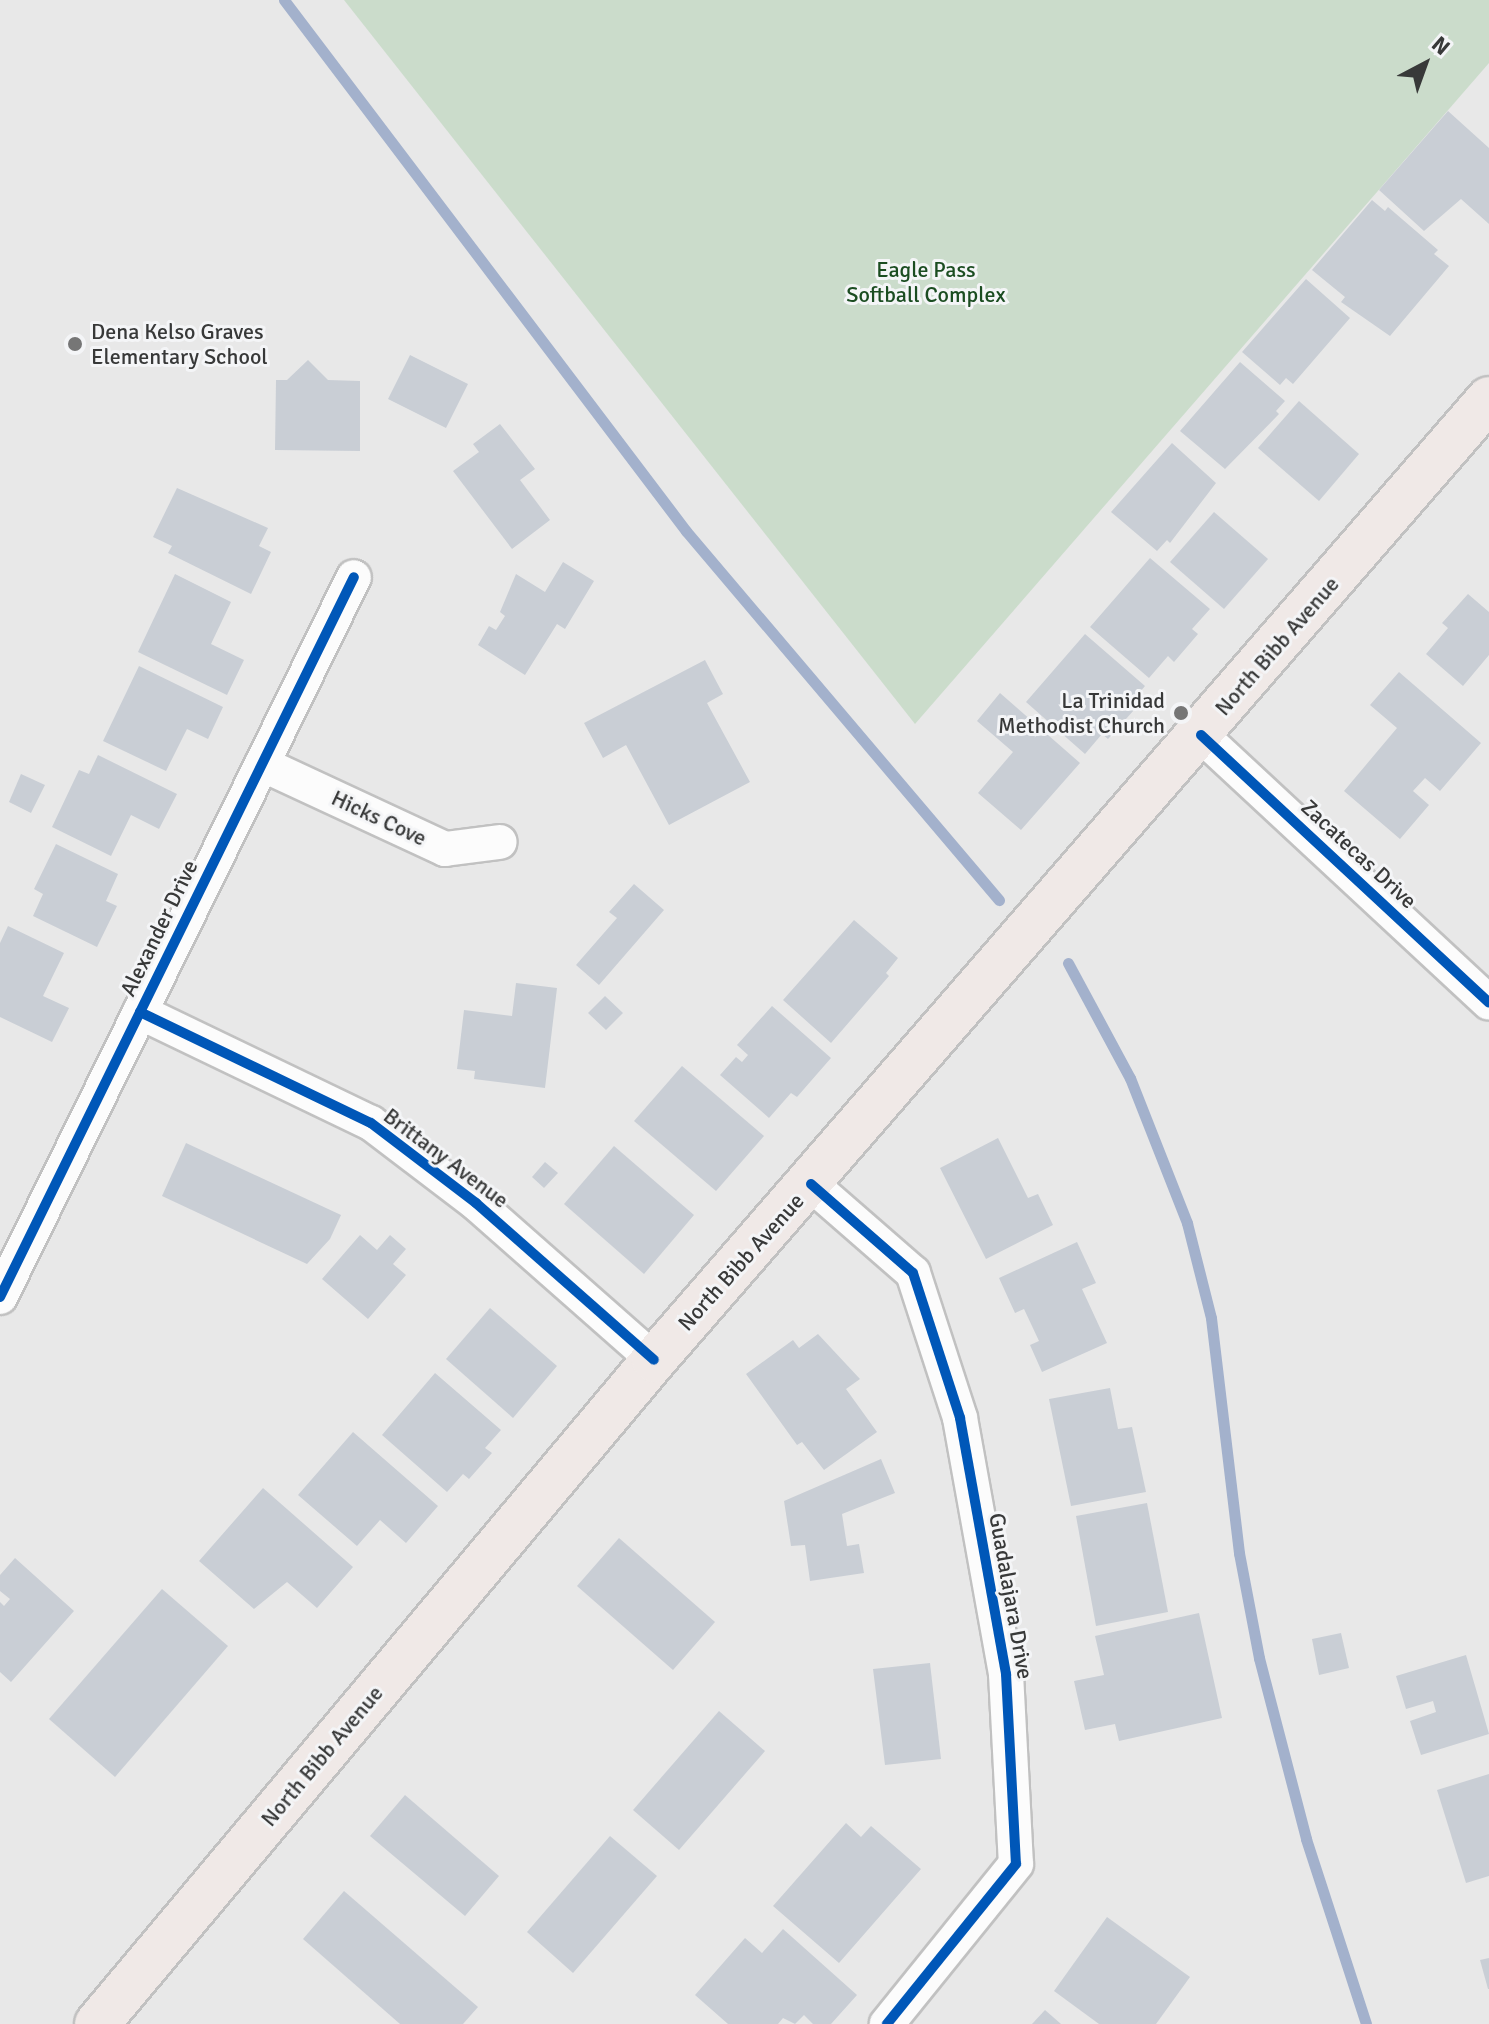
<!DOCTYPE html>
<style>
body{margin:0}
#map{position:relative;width:1489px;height:2024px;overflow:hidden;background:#e8e8e8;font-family:Signika,sans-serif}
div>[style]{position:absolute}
.green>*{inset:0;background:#cbdccb}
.stream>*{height:11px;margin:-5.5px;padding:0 5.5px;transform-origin:5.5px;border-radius:5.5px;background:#a3b1cc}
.building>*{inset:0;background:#c9ced5}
.roads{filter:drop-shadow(2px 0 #c1c1c1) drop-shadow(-2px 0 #c1c1c1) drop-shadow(0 2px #c1c1c1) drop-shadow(0 -2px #c1c1c1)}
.minor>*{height:34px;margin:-17px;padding:0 17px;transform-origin:17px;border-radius:17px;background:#fcfcfc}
.major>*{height:44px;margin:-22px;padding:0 22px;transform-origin:22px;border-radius:22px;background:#f0e9e7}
.cycleway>*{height:10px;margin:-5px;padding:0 5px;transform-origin:5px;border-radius:5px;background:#0057b8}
.dots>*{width:22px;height:22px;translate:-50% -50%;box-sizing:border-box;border:4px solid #f4f5f7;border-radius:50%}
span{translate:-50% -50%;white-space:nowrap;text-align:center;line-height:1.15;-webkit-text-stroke:6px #f4f5f7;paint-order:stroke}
.park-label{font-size:22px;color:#1b4d21}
.poi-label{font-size:22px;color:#383939}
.left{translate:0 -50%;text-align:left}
.right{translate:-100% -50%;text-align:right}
.street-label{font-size:22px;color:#383939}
.north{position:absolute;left:1385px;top:24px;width:80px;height:80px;-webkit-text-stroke:6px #f4f5f7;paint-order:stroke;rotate:41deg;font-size:22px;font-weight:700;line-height:32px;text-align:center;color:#383939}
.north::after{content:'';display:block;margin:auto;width:28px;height:36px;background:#383939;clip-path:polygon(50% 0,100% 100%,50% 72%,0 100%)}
</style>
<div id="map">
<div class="green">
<i style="clip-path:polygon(344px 0,1489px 0,1489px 63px,915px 724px)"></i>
</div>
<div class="stream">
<i style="left:284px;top:0;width:666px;rotate:52.87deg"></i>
<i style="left:686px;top:531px;width:484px;rotate:49.7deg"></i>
<i style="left:1068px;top:963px;width:131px;rotate:61.7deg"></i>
<i style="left:1130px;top:1078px;width:156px;rotate:68.5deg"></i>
<i style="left:1187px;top:1223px;width:98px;rotate:75.8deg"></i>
<i style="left:1211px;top:1318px;width:237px;rotate:83.2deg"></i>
<i style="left:1239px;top:1553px;width:107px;rotate:79.2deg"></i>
<i style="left:1259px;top:1658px;width:187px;rotate:75.4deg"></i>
<i style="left:1306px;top:1839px;width:194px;rotate:72deg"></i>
</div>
<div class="building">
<i style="clip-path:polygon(1448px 111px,1489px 148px,1489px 224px,1461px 199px,1424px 231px,1379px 190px)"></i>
<i style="clip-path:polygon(1372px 200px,1385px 211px,1388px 207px,1438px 250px,1434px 254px,1449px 266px,1390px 336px,1341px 302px,1345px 297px,1312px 270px)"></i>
<i style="clip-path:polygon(1306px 279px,1350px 318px,1293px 384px,1286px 378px,1280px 385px,1242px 352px)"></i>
<i style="clip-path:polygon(410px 355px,468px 384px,446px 428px,388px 399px)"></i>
<i style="clip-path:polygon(308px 360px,328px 380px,360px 381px,360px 451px,275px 450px,276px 380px,287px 380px)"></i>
<i style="clip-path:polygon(1240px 362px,1285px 401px,1276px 411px,1279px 414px,1225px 469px,1180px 431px)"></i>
<i style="clip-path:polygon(1299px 401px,1359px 454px,1319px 501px,1258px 448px)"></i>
<i style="clip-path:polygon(500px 424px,535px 469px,520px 480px,550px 520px,512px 549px,453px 471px,479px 452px,473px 444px)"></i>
<i style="clip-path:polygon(1172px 443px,1216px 483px,1170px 543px,1167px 540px,1157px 551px,1111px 512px)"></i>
<i style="clip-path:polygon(177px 488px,268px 528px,259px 546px,271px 552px,251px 594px,168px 553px,172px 546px,153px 537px)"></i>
<i style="clip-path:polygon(1214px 512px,1268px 559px,1224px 609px,1170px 562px)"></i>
<i style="clip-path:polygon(1150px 558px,1210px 609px,1192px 629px,1198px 634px,1174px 662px,1168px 656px,1149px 678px,1090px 627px)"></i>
<i style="clip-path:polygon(563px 562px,594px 581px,565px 629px,557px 624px,525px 675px,478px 645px,489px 626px,496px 630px,505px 616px,500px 612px,516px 574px,545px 592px)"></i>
<i style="clip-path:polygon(175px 574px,231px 602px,211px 644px,244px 660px,227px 695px,138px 652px)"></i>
<i style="clip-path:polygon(1468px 594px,1489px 612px,1489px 655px,1463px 686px,1426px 654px,1448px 628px,1442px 623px)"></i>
<i style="clip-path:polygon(1085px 634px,1145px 686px,1129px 705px,1134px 710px,1108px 739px,1102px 734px,1085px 754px,1026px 702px)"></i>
<i style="clip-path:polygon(705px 660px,723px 694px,707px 703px,750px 782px,669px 825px,626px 745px,603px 758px,584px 723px)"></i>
<i style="clip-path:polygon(139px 666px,223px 707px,208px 739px,187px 729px,166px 771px,103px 741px)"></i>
<i style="clip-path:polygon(1399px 672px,1481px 743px,1440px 791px,1425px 778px,1413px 791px,1429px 805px,1400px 839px,1344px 791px,1397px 728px,1370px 705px)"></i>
<i style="clip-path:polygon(1000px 693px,1080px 763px,1021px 830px,978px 793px,1013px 752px,977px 721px)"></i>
<i style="clip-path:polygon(98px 755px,177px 794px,159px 829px,131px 815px,111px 856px,52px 827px,79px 770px,89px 774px)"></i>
<i style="clip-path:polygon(21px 774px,45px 785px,31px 813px,9px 802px)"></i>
<i style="clip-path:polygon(56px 844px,118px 874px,106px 901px,117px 906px,97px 947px,33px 916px,43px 894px,34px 889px)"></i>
<i style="clip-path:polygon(634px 884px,664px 910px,599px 985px,576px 965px,617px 918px,609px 912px)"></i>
<i style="clip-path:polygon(854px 920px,898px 958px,886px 973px,889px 976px,831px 1043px,783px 1000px)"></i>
<i style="clip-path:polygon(8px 926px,64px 953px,43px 996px,69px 1008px,52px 1042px,0 1017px,0 943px)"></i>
<i style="clip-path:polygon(516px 983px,557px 988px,545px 1088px,474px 1079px,475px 1071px,457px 1069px,464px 1010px,512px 1016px)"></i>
<i style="clip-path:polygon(605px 996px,623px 1013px,606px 1030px,588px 1013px)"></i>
<i style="clip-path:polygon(772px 1006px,831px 1058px,797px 1097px,791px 1093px,769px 1118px,720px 1075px,736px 1057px,742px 1062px,748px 1055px,737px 1045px)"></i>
<i style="clip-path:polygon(682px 1066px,764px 1136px,716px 1191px,634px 1121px)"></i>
<i style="clip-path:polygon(998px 1138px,1028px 1198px,1038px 1194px,1053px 1225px,986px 1259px,940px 1168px)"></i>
<i style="clip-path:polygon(186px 1143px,341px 1215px,330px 1239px,307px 1264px,162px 1196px)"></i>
<i style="clip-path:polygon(614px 1146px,694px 1215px,644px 1274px,564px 1204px)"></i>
<i style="clip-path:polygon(545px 1162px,558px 1173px,544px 1188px,532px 1177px)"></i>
<i style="clip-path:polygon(360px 1235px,377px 1250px,390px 1235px,406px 1249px,393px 1264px,406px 1275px,368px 1319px,322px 1279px)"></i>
<i style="clip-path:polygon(1077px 1242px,1096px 1283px,1082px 1289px,1107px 1343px,1042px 1372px,1030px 1345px,1039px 1341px,1024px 1309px,1015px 1313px,999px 1278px)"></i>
<i style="clip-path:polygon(490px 1308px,557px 1366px,513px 1418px,446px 1359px)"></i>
<i style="clip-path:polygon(818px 1334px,860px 1379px,846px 1389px,877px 1432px,824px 1470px,802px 1442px,797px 1445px,746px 1374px,793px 1340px,799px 1348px)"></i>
<i style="clip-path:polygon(435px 1373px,501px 1430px,485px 1448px,492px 1453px,469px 1479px,463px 1474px,447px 1492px,382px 1435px)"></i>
<i style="clip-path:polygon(1110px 1388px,1118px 1429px,1132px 1427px,1146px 1492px,1071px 1506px,1049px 1399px)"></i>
<i style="clip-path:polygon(353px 1432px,438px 1506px,406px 1543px,380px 1520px,357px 1546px,298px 1495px)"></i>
<i style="clip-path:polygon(881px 1459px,895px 1493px,842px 1514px,847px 1546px,859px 1544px,864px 1573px,810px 1581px,805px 1545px,791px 1546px,784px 1501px)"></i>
<i style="clip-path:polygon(263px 1488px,353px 1567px,317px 1608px,287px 1582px,254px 1609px,199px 1561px)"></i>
<i style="clip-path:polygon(1147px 1503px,1168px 1612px,1096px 1626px,1076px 1516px)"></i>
<i style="clip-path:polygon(619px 1538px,715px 1622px,673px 1670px,577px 1586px)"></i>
<i style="clip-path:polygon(15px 1558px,74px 1611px,11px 1682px,0 1672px,0 1602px,4px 1606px,10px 1599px,0 1591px,0 1575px)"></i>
<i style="clip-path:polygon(162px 1589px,228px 1646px,115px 1777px,49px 1719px)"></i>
<i style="clip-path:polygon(1199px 1613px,1222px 1718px,1119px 1741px,1115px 1724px,1085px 1730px,1074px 1681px,1104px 1675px,1095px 1636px)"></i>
<i style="clip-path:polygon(1341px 1633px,1349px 1668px,1319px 1675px,1312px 1639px)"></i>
<i style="clip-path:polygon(1466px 1655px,1489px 1734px,1421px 1755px,1410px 1721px,1436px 1712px,1433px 1701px,1406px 1709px,1396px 1676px)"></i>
<i style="clip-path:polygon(930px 1663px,941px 1759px,885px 1765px,873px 1669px)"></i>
<i style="clip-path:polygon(719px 1711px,765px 1751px,679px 1850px,633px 1810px)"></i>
<i style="clip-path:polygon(1489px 1774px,1489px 1876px,1466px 1883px,1437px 1790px)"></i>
<i style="clip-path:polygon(405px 1795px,499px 1876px,465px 1916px,370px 1836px)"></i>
<i style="clip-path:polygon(846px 1823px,861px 1837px,871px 1826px,921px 1869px,839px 1963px,773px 1906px)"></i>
<i style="clip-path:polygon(610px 1836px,657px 1876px,573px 1973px,527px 1932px)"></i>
<i style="clip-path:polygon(344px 1891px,478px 2007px,463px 2024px,400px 2024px,303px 1939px)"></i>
<i style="clip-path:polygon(1107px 1917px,1190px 1977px,1156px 2024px,1099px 2024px,1054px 1991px)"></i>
<i style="clip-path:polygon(783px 1929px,857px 1995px,831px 2024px,813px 2024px,804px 2015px,795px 2024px,783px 2018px,778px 2024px,728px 2024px,695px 1995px,745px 1938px,762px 1953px)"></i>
<i style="clip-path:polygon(1489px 1958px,1489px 1989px,1488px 1989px,1480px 1960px)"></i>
<i style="clip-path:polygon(1045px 2010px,1061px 2024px,1032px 2024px)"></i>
</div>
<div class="roads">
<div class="minor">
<i style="left:1201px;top:735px;width:393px;rotate:42.9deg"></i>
<i style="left:262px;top:764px;width:202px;rotate:24.9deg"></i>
<i style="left:445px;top:849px;width:55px;rotate:-7.3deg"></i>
<i style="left:140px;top:1012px;width:256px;rotate:25.7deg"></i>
<i style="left:371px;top:1123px;width:132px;rotate:37.3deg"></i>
<i style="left:476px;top:1203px;width:237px;rotate:41.4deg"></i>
<i style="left:811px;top:1184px;width:135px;rotate:41.1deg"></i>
<i style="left:913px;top:1273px;width:152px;rotate:72deg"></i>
<i style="left:960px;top:1418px;width:260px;rotate:79.8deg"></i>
<i style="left:1006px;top:1674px;width:190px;rotate:87deg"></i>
<i style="left:1016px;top:1864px;width:206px;rotate:128.9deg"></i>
<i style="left:0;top:1297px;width:802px;rotate:-63.82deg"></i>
</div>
<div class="major">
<i style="left:97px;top:2024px;width:867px;rotate:-50.01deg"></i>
<i style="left:654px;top:1360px;width:1273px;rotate:-49.01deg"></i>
</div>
</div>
<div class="cycleway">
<i style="left:1201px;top:735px;width:393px;rotate:42.9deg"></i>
<i style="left:140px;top:1012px;width:256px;rotate:25.7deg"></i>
<i style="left:371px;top:1123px;width:132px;rotate:37.3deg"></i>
<i style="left:476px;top:1203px;width:237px;rotate:41.4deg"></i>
<i style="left:811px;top:1184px;width:135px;rotate:41.1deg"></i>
<i style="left:913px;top:1273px;width:152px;rotate:72deg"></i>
<i style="left:960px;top:1418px;width:260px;rotate:79.8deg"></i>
<i style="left:1006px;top:1674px;width:190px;rotate:87deg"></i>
<i style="left:1016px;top:1864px;width:206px;rotate:128.9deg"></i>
<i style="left:0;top:1297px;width:802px;rotate:-63.82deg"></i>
</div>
<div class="dots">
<i style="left:75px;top:344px;background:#767676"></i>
<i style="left:1181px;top:713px;background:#767676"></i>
</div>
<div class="park-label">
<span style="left:926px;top:282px">Eagle Pass<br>Softball Complex</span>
</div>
<div class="poi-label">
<span class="left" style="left:91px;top:344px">Dena Kelso Graves<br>Elementary School</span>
<span class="right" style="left:1165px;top:713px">La Trinidad<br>Methodist Church</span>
</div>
<div class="street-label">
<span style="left:1277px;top:646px;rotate:-49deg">North Bibb Avenue</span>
<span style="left:379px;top:818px;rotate:25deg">Hicks Cove</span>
<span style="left:1359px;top:854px;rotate:43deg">Zacatecas Drive</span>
<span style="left:159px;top:928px;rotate:-64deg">Alexander Drive</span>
<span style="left:446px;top:1158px;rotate:37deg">Brittany Avenue</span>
<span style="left:741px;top:1262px;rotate:-48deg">North Bibb Avenue</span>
<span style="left:1011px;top:1596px;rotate:80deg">Guadalajara Drive</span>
<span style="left:322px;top:1756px;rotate:-50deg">North Bibb Avenue</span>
</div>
<div class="north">N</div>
</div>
